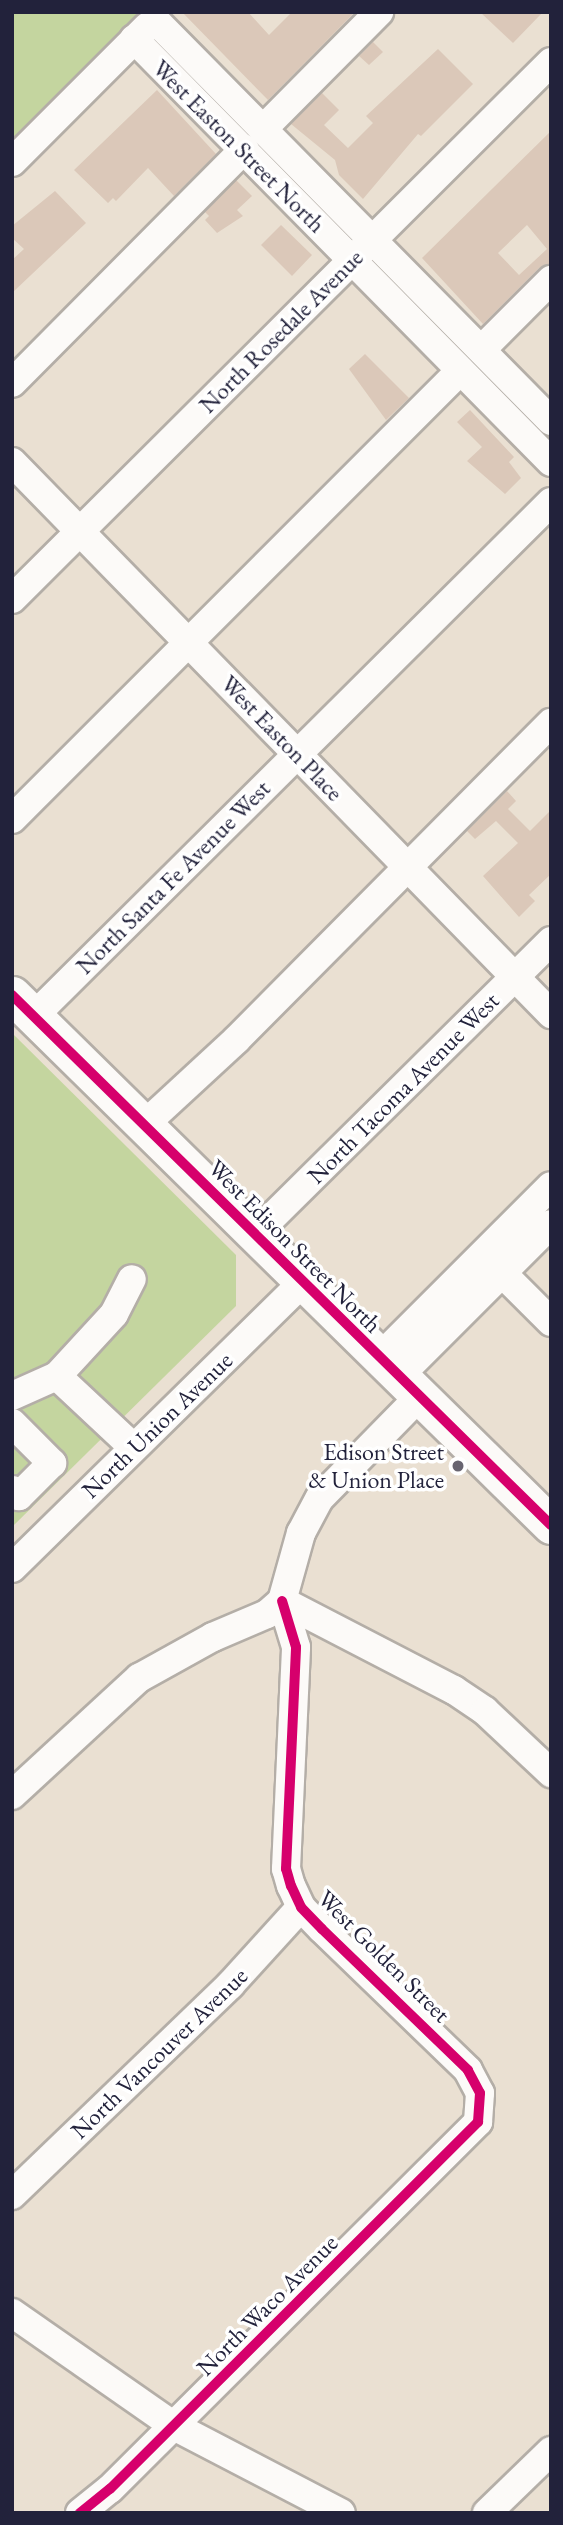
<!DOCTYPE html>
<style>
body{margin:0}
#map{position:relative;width:563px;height:2525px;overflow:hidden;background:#eae0d2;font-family:"EB Garamond",serif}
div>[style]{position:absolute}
.green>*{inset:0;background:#c4d59f}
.building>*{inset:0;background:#dbc8b9}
.roads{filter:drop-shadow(2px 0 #b4aea7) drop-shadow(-2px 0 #b4aea7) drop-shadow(0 2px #b4aea7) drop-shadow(0 -2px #b4aea7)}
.minor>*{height:28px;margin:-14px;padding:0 14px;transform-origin:14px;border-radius:14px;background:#fcfaf8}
.major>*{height:37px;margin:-18.5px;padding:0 18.5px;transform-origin:18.5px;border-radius:18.5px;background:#fcfaf8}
.cycleway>*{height:10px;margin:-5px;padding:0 5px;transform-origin:5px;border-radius:5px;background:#d6006c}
.dots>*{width:19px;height:19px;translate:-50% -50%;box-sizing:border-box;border:4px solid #fff;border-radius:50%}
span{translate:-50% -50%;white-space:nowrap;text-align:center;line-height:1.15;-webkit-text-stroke:7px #fff;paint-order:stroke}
.street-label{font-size:24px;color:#22223b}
.poi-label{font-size:24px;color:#22223b}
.right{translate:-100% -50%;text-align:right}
.frame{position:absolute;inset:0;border:14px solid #22223b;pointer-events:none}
</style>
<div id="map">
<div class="green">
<i style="clip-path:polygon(12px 12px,141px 12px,12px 142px)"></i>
<i style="clip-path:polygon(12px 1033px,236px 1255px,236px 1306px,12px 1527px)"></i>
</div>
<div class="building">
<i style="clip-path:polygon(182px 12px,248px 12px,269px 35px,292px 12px,355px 12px,268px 100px)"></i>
<i style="clip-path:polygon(480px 12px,543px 12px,513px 43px)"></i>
<i style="clip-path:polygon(373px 42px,383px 52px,369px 65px,359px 56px)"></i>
<i style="clip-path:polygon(438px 49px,473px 84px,421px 136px,418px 134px,363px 199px,339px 175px,335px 160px,291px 124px,322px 93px,339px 110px,324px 125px,348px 148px,373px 123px,366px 116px)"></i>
<i style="clip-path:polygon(157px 90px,216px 154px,174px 196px,148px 168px,116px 201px,113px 198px,108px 203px,74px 170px)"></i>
<i style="clip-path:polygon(evenodd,551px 131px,551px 264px,539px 268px,483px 324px,422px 258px,551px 131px,527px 225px,547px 249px,519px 275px,498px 253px,527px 225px)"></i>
<i style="clip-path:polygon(236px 180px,252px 196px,237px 210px,243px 216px,217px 233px,205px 220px,209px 216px,205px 212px)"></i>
<i style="clip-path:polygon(55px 191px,86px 223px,12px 293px,12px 260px,24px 249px,12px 238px,12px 226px)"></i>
<i style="clip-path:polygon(281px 225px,312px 255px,292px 276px,261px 245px)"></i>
<i style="clip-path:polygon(365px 354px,409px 398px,386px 420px,349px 369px)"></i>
<i style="clip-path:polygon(470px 410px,514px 457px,509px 462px,521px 478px,505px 494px,467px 461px,482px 447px,457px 422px)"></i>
<i style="clip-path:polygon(507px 791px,516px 801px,508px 809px,530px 831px,551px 810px,551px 874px,529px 895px,535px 901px,519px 917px,483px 876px,518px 843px,496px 821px,475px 839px,467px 831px)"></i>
</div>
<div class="roads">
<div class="minor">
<i style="left:154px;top:19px;width:565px;rotate:45.36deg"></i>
<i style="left:134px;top:39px;width:594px;rotate:45.41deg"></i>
<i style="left:263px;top:129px;width:165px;rotate:-45.2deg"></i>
<i style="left:12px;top:162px;width:191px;rotate:-45deg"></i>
<i style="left:482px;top:349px;width:98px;rotate:-45deg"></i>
<i style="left:12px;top:383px;width:330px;rotate:-45.2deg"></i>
<i style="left:12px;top:462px;width:772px;rotate:45.68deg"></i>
<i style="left:12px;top:599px;width:761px;rotate:-44.89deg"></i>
<i style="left:12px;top:819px;width:634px;rotate:-45deg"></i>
<i style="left:34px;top:1016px;width:729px;rotate:-44.83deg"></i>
<i style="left:144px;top:1125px;width:125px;rotate:-42.7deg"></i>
<i style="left:236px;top:1040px;width:447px;rotate:-45.2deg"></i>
<i style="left:254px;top:1235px;width:418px;rotate:-44.7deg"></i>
<i style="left:489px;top:1260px;width:88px;rotate:45deg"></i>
<i style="left:379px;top:1358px;width:243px;rotate:-45deg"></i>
<i style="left:57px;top:1376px;width:84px;rotate:-47.4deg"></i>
<i style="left:114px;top:1314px;width:39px;rotate:-63deg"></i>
<i style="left:398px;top:1377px;width:216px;rotate:-45deg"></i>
<i style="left:12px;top:1396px;width:49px;rotate:-24deg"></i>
<i style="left:57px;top:1376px;width:105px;rotate:43.1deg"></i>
<i style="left:12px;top:1423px;width:57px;rotate:45deg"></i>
<i style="left:52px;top:1463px;width:47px;rotate:135deg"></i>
<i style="left:19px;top:1496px;width:9px;rotate:-139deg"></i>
<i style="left:12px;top:1568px;width:407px;rotate:-44.5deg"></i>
<i style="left:282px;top:1601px;width:194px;rotate:27.4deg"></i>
<i style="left:454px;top:1690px;width:37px;rotate:34deg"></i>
<i style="left:485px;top:1711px;width:91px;rotate:43.2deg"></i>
<i style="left:12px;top:1795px;width:173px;rotate:-42.7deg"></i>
<i style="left:139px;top:1678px;width:85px;rotate:-29deg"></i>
<i style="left:213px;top:1637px;width:59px;rotate:-23.1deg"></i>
<i style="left:267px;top:1614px;width:20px;rotate:-41deg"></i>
<i style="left:282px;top:1601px;width:71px;rotate:-74.4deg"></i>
<i style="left:301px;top:1533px;width:40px;rotate:-62deg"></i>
<i style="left:320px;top:1498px;width:141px;rotate:-45.6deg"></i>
<i style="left:12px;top:2195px;width:303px;rotate:-43.9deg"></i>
<i style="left:230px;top:1985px;width:105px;rotate:-47.7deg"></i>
<i style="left:12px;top:2313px;width:198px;rotate:34.9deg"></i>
<i style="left:174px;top:2426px;width:188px;rotate:27.5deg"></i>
<i style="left:80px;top:2513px;width:38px;rotate:-39deg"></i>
<i style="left:110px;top:2489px;width:520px;rotate:-44.92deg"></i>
<i style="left:478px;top:2122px;width:29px;rotate:-86deg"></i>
<i style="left:480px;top:2093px;width:26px;rotate:-118deg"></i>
<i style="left:468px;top:2070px;width:203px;rotate:-136deg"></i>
<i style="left:322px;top:1929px;width:30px;rotate:-134deg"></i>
<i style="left:301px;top:1907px;width:23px;rotate:-115deg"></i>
<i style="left:291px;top:1886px;width:18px;rotate:-106deg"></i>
<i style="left:286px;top:1869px;width:222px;rotate:-87.4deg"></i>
<i style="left:296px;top:1647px;width:48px;rotate:-106.9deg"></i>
<i style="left:487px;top:2513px;width:89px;rotate:-44.1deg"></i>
</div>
<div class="major">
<i style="left:12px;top:995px;width:756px;rotate:44.52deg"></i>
</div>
</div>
<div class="cycleway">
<i style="left:12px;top:995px;width:756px;rotate:44.52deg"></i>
<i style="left:80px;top:2513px;width:38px;rotate:-39deg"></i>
<i style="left:110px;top:2489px;width:520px;rotate:-44.92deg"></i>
<i style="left:478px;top:2122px;width:29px;rotate:-86deg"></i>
<i style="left:480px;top:2093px;width:26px;rotate:-118deg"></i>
<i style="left:468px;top:2070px;width:203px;rotate:-136deg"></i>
<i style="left:322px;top:1929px;width:30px;rotate:-134deg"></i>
<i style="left:301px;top:1907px;width:23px;rotate:-115deg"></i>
<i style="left:291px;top:1886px;width:18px;rotate:-106deg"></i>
<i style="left:286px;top:1869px;width:222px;rotate:-87.4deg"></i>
<i style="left:296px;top:1647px;width:48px;rotate:-106.9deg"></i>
</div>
<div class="dots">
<i style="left:458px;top:1466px;background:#686470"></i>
</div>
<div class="street-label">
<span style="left:239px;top:146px;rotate:45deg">West Easton Street North</span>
<span style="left:281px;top:331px;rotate:-45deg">North Rosedale Avenue</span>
<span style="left:282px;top:738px;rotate:46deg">West Easton Place</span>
<span style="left:173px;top:877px;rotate:-45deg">North Santa Fe Avenue West</span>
<span style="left:403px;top:1088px;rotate:-45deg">North Tacoma Avenue West</span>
<span style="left:295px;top:1246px;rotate:45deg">West Edison Street North</span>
<span style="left:157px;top:1425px;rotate:-44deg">North Union Avenue</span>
<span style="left:384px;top:1956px;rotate:45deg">West Golden Street</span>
<span style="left:159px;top:2053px;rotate:-44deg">North Vancouver Avenue</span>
<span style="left:267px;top:2305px;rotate:-45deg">North Waco Avenue</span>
</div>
<div class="poi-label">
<span class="right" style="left:444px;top:1466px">Edison Street<br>&amp; Union Place</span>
</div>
<div class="frame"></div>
</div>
